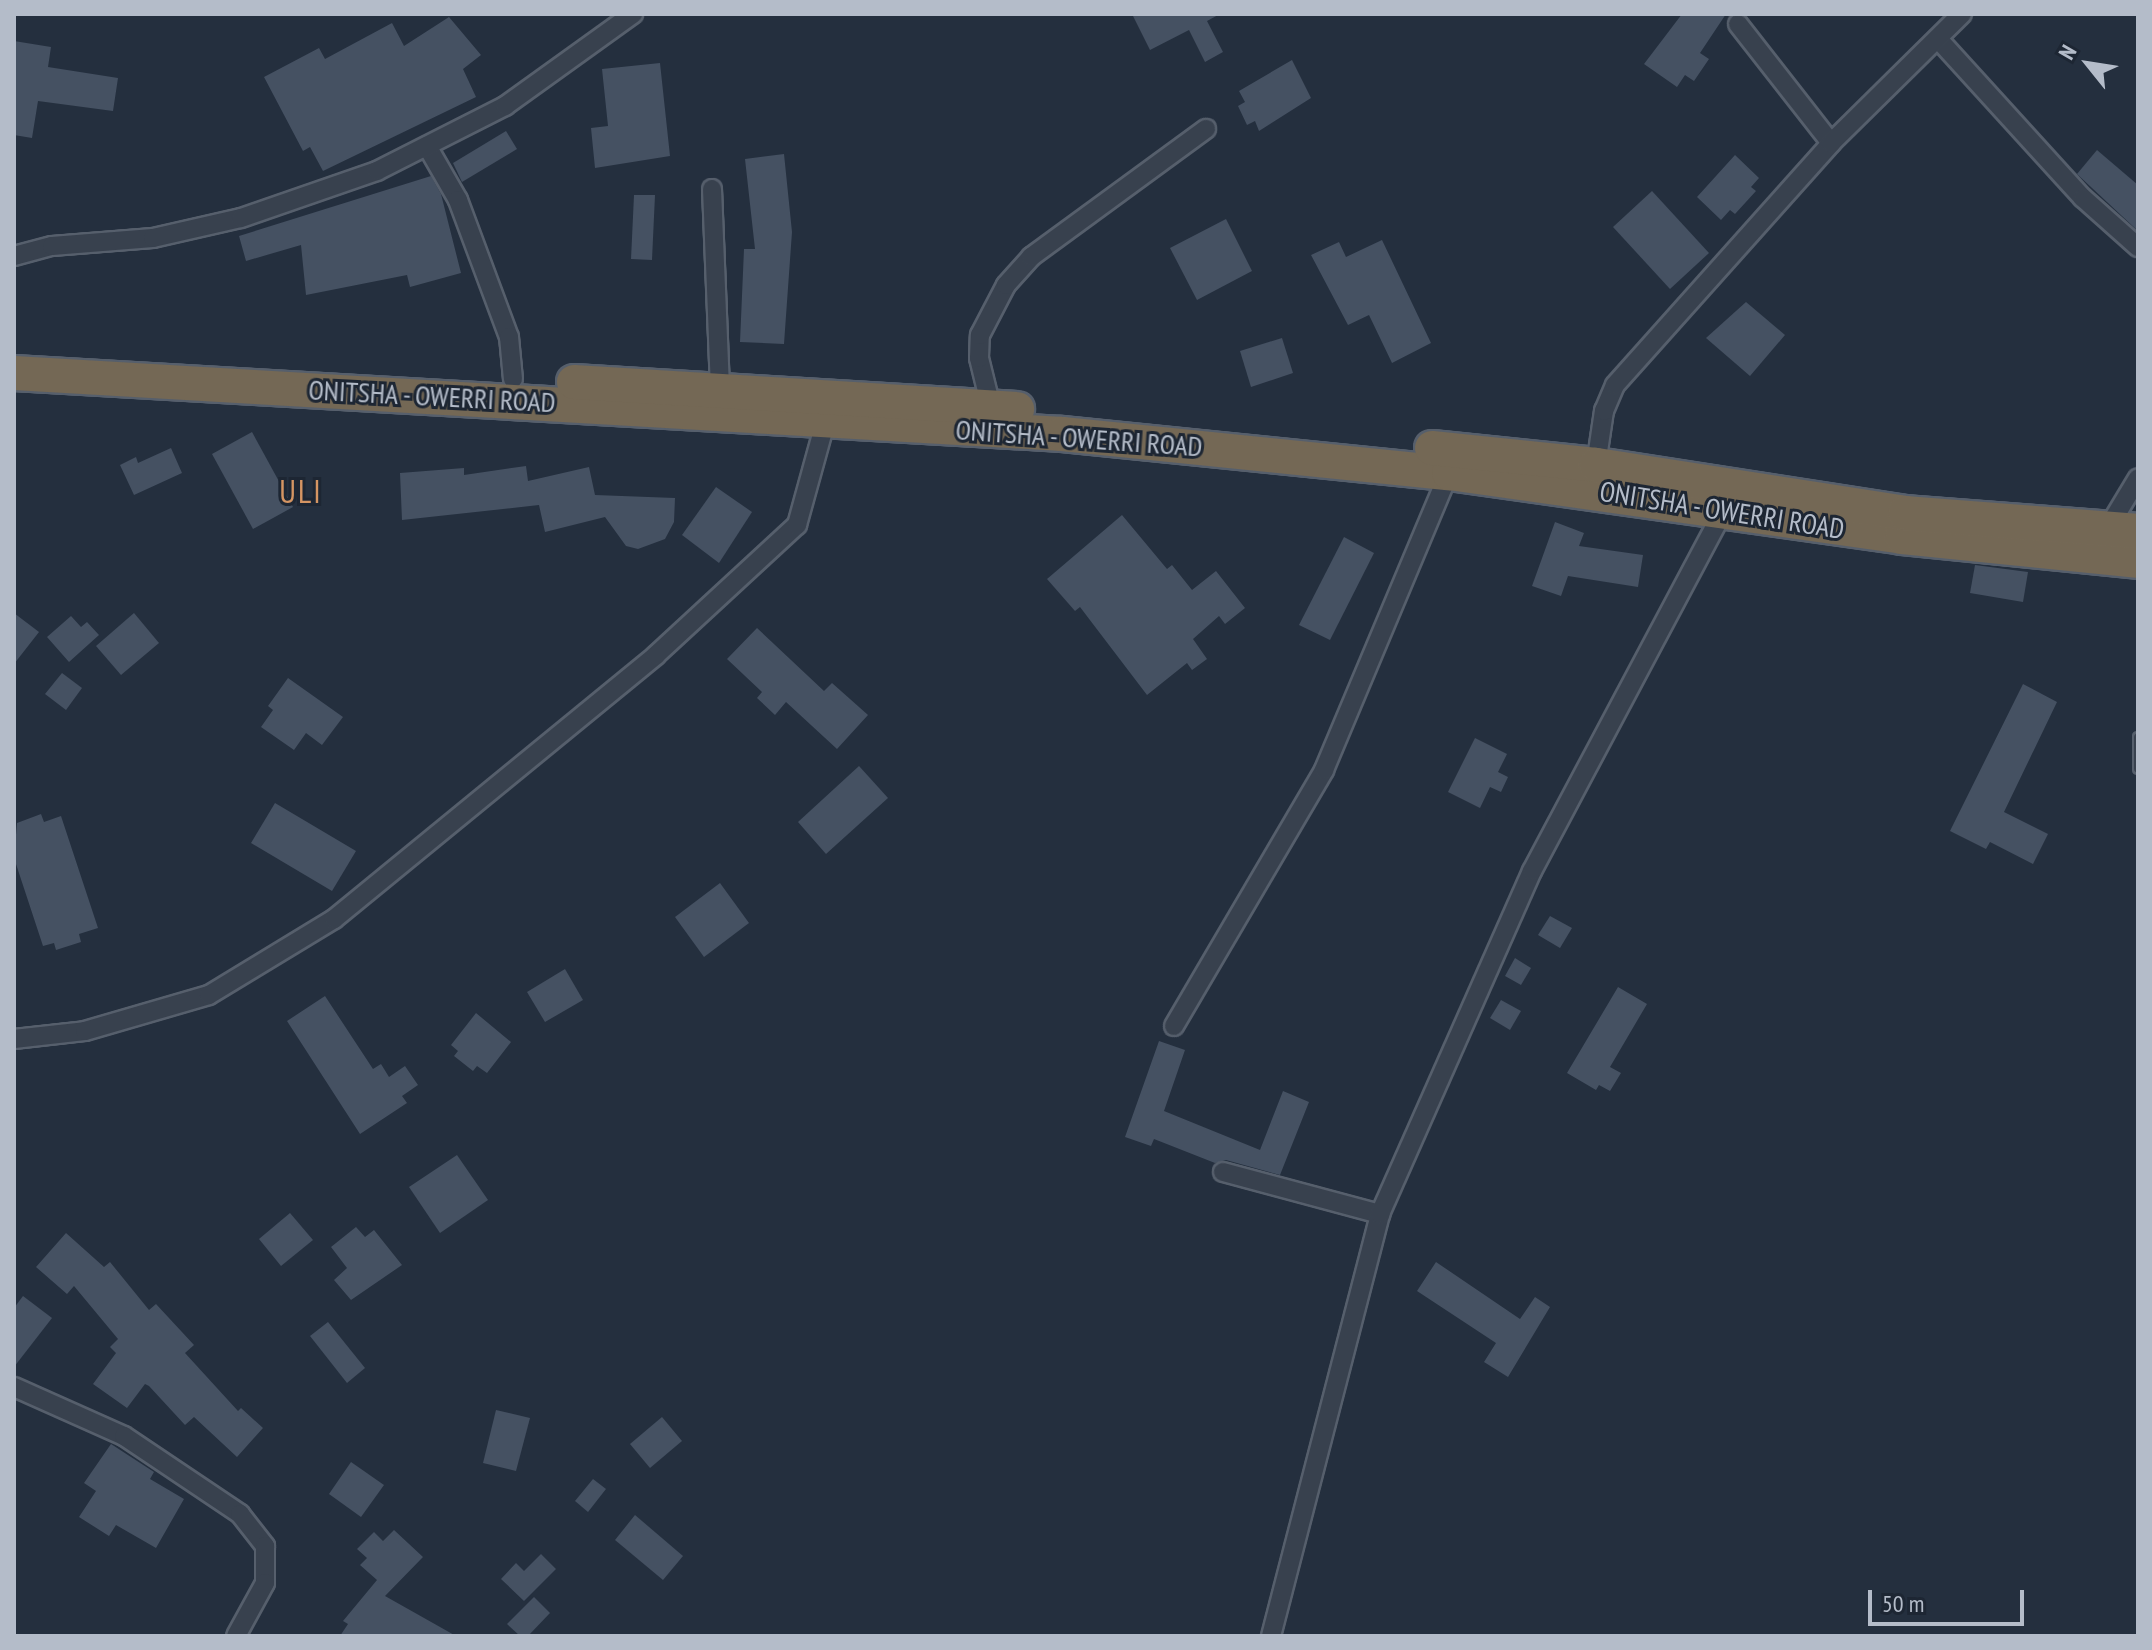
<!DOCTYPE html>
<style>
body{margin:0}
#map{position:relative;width:2152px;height:1650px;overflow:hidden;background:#242f3e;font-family:"PT Sans Narrow",sans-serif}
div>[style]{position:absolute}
.building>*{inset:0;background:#455162}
.roads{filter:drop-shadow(2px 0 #565f6c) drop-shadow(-2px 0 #565f6c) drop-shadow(0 2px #565f6c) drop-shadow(0 -2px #565f6c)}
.lane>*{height:9px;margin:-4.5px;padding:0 4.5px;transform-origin:4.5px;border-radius:4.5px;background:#38414e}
.street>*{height:18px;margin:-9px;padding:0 9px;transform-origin:9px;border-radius:9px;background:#38414e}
.highway>*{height:34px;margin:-17px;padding:0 17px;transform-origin:17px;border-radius:17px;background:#746855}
span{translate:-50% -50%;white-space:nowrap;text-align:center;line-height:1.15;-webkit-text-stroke:6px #1d2633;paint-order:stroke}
.street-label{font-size:28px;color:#b4bcc9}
.quarter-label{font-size:32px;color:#d59563;letter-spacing:2px}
.frame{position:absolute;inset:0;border:16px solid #b4bcc9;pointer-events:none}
.north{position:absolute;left:2048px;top:24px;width:80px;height:80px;-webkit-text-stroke:6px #1d2633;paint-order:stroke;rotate:300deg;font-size:22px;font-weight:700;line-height:32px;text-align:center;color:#b4bcc9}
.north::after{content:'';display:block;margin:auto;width:28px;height:36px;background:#b4bcc9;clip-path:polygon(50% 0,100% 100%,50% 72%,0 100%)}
.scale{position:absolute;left:1868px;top:1590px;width:156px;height:36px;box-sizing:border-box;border:4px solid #b4bcc9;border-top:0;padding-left:10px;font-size:24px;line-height:28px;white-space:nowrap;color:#b4bcc9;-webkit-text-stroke:6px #1d2633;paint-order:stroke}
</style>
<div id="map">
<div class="building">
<i style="clip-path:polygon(1132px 14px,1220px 14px,1207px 21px,1223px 52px,1205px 62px,1189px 30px,1150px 50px)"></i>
<i style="clip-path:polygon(1682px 14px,1726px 14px,1700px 53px,1709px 59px,1694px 81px,1685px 75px,1677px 87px,1644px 64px)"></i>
<i style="clip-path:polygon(449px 17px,481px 55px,463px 69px,476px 97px,323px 171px,310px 147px,303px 151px,264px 77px,319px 48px,325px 59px,392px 23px,404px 46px)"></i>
<i style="clip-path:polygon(14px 41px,51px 47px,48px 67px,118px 78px,113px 111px,38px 101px,32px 138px,14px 135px)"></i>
<i style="clip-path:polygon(1292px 60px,1311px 98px,1259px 131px,1255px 121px,1247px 125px,1238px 106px,1245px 102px,1239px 91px)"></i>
<i style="clip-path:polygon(660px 63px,670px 156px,595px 168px,591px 128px,608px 126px,602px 69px)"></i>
<i style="clip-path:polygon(506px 131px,517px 149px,462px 182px,453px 163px)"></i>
<i style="clip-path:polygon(2097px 150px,2138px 185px,2138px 231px,2077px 174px)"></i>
<i style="clip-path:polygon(784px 154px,792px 232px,784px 344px,740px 342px,744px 249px,755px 249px,745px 159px)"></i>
<i style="clip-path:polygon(1735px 155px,1759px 178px,1751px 187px,1756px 191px,1735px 214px,1730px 210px,1721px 220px,1697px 197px)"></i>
<i style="clip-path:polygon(431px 176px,441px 194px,461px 273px,410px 287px,407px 275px,306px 295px,301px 245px,246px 261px,239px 236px)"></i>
<i style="clip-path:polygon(1652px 191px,1709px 253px,1670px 289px,1613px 227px)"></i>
<i style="clip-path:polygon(634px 195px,655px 195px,652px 260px,631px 259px)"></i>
<i style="clip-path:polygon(1226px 219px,1252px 271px,1197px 300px,1170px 248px)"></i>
<i style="clip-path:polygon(1382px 240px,1431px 343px,1392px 363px,1369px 315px,1348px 325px,1311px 255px,1339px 242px,1346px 257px)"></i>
<i style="clip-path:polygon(1746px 302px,1785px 335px,1750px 376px,1706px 338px)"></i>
<i style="clip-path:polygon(1282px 338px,1293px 373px,1251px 387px,1240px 351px)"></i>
<i style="clip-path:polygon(252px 432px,293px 507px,253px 529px,212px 454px)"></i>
<i style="clip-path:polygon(171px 448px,182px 473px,134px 495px,120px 465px,136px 457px,138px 463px)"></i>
<i style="clip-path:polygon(526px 466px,528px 481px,589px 467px,595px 495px,675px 498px,674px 522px,665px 539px,638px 549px,626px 546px,605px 517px,545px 532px,539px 505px,402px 520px,400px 473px,464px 468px,464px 475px)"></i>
<i style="clip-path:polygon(716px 487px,752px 512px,719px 563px,682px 535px)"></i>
<i style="clip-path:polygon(1122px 515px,1167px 569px,1172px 565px,1192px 590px,1216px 571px,1245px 608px,1225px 624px,1219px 616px,1193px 639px,1207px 659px,1192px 670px,1187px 663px,1147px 695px,1080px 607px,1075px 611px,1047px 579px)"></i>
<i style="clip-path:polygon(1555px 522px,1584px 533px,1579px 546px,1643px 555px,1638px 587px,1568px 576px,1561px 596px,1532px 586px)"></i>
<i style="clip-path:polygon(1344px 537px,1374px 553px,1330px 640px,1299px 625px)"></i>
<i style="clip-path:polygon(1975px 565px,2028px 572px,2023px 602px,1970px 593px)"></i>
<i style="clip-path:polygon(14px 613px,39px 632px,14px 664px)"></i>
<i style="clip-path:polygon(134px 613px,159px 643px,121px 675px,96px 646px)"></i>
<i style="clip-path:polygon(71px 616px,81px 627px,87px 622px,99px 635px,69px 662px,47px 637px)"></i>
<i style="clip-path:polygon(757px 628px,824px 691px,832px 683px,868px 715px,837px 749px,786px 702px,775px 715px,757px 698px,762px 692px,727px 659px)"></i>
<i style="clip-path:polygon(62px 673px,82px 688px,66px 710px,45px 694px)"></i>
<i style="clip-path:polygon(288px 678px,343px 717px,322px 745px,306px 733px,294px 750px,261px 727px,273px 710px,268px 706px)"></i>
<i style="clip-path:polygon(2023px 684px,2057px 702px,2004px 812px,2048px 834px,2033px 864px,1990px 842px,1986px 849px,1950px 831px)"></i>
<i style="clip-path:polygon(1475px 738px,1507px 754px,1498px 772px,1508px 777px,1501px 792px,1490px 787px,1480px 808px,1448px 792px)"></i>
<i style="clip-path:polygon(859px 766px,888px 798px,826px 854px,798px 822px)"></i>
<i style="clip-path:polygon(275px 803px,356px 851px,332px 891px,251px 843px)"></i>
<i style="clip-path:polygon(41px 814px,44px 822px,61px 816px,98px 928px,79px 934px,81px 942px,56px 950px,54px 943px,43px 946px,14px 858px,17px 823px)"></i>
<i style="clip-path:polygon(720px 883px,749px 923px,704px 957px,675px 917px)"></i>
<i style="clip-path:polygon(1550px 916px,1572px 928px,1560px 948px,1538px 935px)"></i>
<i style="clip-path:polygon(1515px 958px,1531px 968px,1521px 985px,1505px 976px)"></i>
<i style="clip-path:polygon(565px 969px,583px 1000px,545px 1022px,527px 992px)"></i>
<i style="clip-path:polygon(1618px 987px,1647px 1004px,1610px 1067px,1621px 1073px,1610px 1091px,1599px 1085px,1596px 1090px,1567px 1073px)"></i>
<i style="clip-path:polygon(325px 996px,373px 1069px,381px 1064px,389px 1077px,405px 1066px,418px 1085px,402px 1096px,407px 1103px,360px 1134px,287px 1021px)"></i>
<i style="clip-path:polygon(1501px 1000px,1521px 1011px,1510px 1030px,1490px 1018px)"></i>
<i style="clip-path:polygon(476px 1013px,511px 1042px,487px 1073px,477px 1066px,473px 1071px,454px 1056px,458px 1051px,451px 1045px)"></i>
<i style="clip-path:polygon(1159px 1041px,1185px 1050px,1164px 1111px,1260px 1150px,1283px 1091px,1309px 1102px,1280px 1175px,1226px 1160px,1215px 1163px,1154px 1139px,1151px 1146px,1125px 1137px)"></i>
<i style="clip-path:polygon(457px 1155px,488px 1200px,440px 1233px,409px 1187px)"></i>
<i style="clip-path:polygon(290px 1213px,313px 1240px,281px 1266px,259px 1239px)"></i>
<i style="clip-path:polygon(356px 1227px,365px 1237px,374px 1230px,402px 1265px,351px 1300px,334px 1280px,347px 1268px,331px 1247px)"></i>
<i style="clip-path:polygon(66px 1233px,104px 1267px,110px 1262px,149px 1310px,156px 1304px,194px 1345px,185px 1353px,238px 1411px,241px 1408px,263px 1428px,237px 1457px,194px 1417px,185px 1425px,149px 1386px,145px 1384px,127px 1408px,93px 1384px,116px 1353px,110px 1347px,118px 1339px,74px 1286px,67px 1294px,36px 1267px)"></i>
<i style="clip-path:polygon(1436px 1262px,1520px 1319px,1535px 1297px,1550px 1307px,1508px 1377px,1484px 1362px,1496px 1343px,1417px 1291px)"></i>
<i style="clip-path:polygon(23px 1296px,52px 1318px,14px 1367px,14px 1308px)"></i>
<i style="clip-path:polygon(328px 1322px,365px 1368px,347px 1383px,310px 1336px)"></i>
<i style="clip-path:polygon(496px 1410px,530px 1418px,516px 1471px,483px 1463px)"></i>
<i style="clip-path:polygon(662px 1417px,682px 1441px,650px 1468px,630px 1444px)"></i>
<i style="clip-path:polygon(111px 1444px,154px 1472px,150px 1479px,184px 1499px,156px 1548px,116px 1525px,109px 1536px,79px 1517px,96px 1491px,84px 1483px)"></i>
<i style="clip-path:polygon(351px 1462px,384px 1485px,361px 1517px,329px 1494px)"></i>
<i style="clip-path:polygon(593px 1479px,606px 1489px,588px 1512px,575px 1501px)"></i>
<i style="clip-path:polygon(635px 1515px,683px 1556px,663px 1580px,615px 1540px)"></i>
<i style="clip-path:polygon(394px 1530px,423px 1557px,385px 1596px,456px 1636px,340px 1636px,348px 1624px,343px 1621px,377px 1580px,360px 1565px,367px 1558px,357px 1549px,374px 1532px,383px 1541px)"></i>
<i style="clip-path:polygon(541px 1554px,556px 1569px,524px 1601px,501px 1579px,516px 1563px,524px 1571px)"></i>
<i style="clip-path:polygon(534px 1597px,550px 1613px,528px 1636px,520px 1636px,507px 1624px)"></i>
</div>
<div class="roads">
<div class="lane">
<i style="left:2138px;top:737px;width:31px;rotate:90deg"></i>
</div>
<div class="street">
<i style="left:1738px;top:24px;width:151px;rotate:52deg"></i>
<i style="left:1940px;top:41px;width:212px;rotate:47.7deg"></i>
<i style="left:2083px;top:198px;width:74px;rotate:41.7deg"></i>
<i style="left:427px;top:146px;width:62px;rotate:60.1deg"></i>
<i style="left:458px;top:200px;width:146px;rotate:69.6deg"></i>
<i style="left:509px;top:337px;width:42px;rotate:84.6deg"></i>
<i style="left:712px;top:189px;width:199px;rotate:87.7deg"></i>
<i style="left:14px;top:256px;width:39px;rotate:-15deg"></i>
<i style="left:52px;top:246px;width:101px;rotate:-4.5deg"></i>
<i style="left:153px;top:238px;width:90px;rotate:-12.8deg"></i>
<i style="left:241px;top:218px;width:144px;rotate:-19.1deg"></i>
<i style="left:377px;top:171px;width:144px;rotate:-26.9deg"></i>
<i style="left:505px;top:106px;width:158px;rotate:-35.7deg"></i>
<i style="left:991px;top:407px;width:50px;rotate:-103.8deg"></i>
<i style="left:979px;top:358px;width:23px;rotate:-88deg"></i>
<i style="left:980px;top:335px;width:56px;rotate:-62.5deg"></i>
<i style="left:1006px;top:285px;width:38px;rotate:-48deg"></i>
<i style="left:1031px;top:257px;width:217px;rotate:-36.2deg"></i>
<i style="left:1596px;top:465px;width:55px;rotate:-81.6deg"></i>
<i style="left:1604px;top:411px;width:28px;rotate:-67deg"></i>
<i style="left:1615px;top:385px;width:324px;rotate:-48.2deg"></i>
<i style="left:1831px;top:143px;width:184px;rotate:-44.6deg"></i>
<i style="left:2108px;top:528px;width:58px;rotate:-59deg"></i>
<i style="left:1174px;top:1026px;width:297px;rotate:-59.6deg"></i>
<i style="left:1324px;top:770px;width:322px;rotate:-67.2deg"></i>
<i style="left:14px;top:1039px;width:71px;rotate:-6.4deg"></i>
<i style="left:85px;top:1031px;width:129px;rotate:-16.2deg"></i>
<i style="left:209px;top:995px;width:146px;rotate:-31.3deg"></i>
<i style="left:334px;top:919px;width:416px;rotate:-39.3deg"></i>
<i style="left:656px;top:655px;width:192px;rotate:-42.7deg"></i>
<i style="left:797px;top:525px;width:109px;rotate:-74.6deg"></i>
<i style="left:1223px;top:1172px;width:163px;rotate:15deg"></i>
<i style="left:14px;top:1387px;width:120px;rotate:24deg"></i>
<i style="left:124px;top:1436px;width:140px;rotate:33.9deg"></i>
<i style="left:240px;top:1514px;width:41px;rotate:52deg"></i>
<i style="left:265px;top:1546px;width:37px;rotate:90deg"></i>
<i style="left:265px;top:1583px;width:60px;rotate:118.7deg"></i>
<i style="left:1271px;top:1636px;width:436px;rotate:-75.5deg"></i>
<i style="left:1380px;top:1214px;width:375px;rotate:-66.1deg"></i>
<i style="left:1532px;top:871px;width:409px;rotate:-62deg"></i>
</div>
<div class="highway">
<i style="left:14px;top:373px;width:1050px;rotate:3.33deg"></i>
<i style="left:1062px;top:434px;width:389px;rotate:5.8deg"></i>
<i style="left:1449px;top:473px;width:457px;rotate:8deg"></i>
<i style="left:1902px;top:537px;width:237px;rotate:5.8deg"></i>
<i style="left:574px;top:382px;width:444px;rotate:3.5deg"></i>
<i style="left:1432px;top:448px;width:165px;rotate:5.9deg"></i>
<i style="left:1596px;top:465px;width:313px;rotate:8.8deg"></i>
<i style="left:1905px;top:513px;width:234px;rotate:4.4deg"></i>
</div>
</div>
<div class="street-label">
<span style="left:432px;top:396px;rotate:3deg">ONITSHA - OWERRI ROAD</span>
<span style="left:1079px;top:438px;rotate:4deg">ONITSHA - OWERRI ROAD</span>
<span style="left:1722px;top:510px;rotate:9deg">ONITSHA - OWERRI ROAD</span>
</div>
<div class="quarter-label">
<span style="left:301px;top:491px">ULI</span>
</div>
<div class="frame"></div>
<div class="north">N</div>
<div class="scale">50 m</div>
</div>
